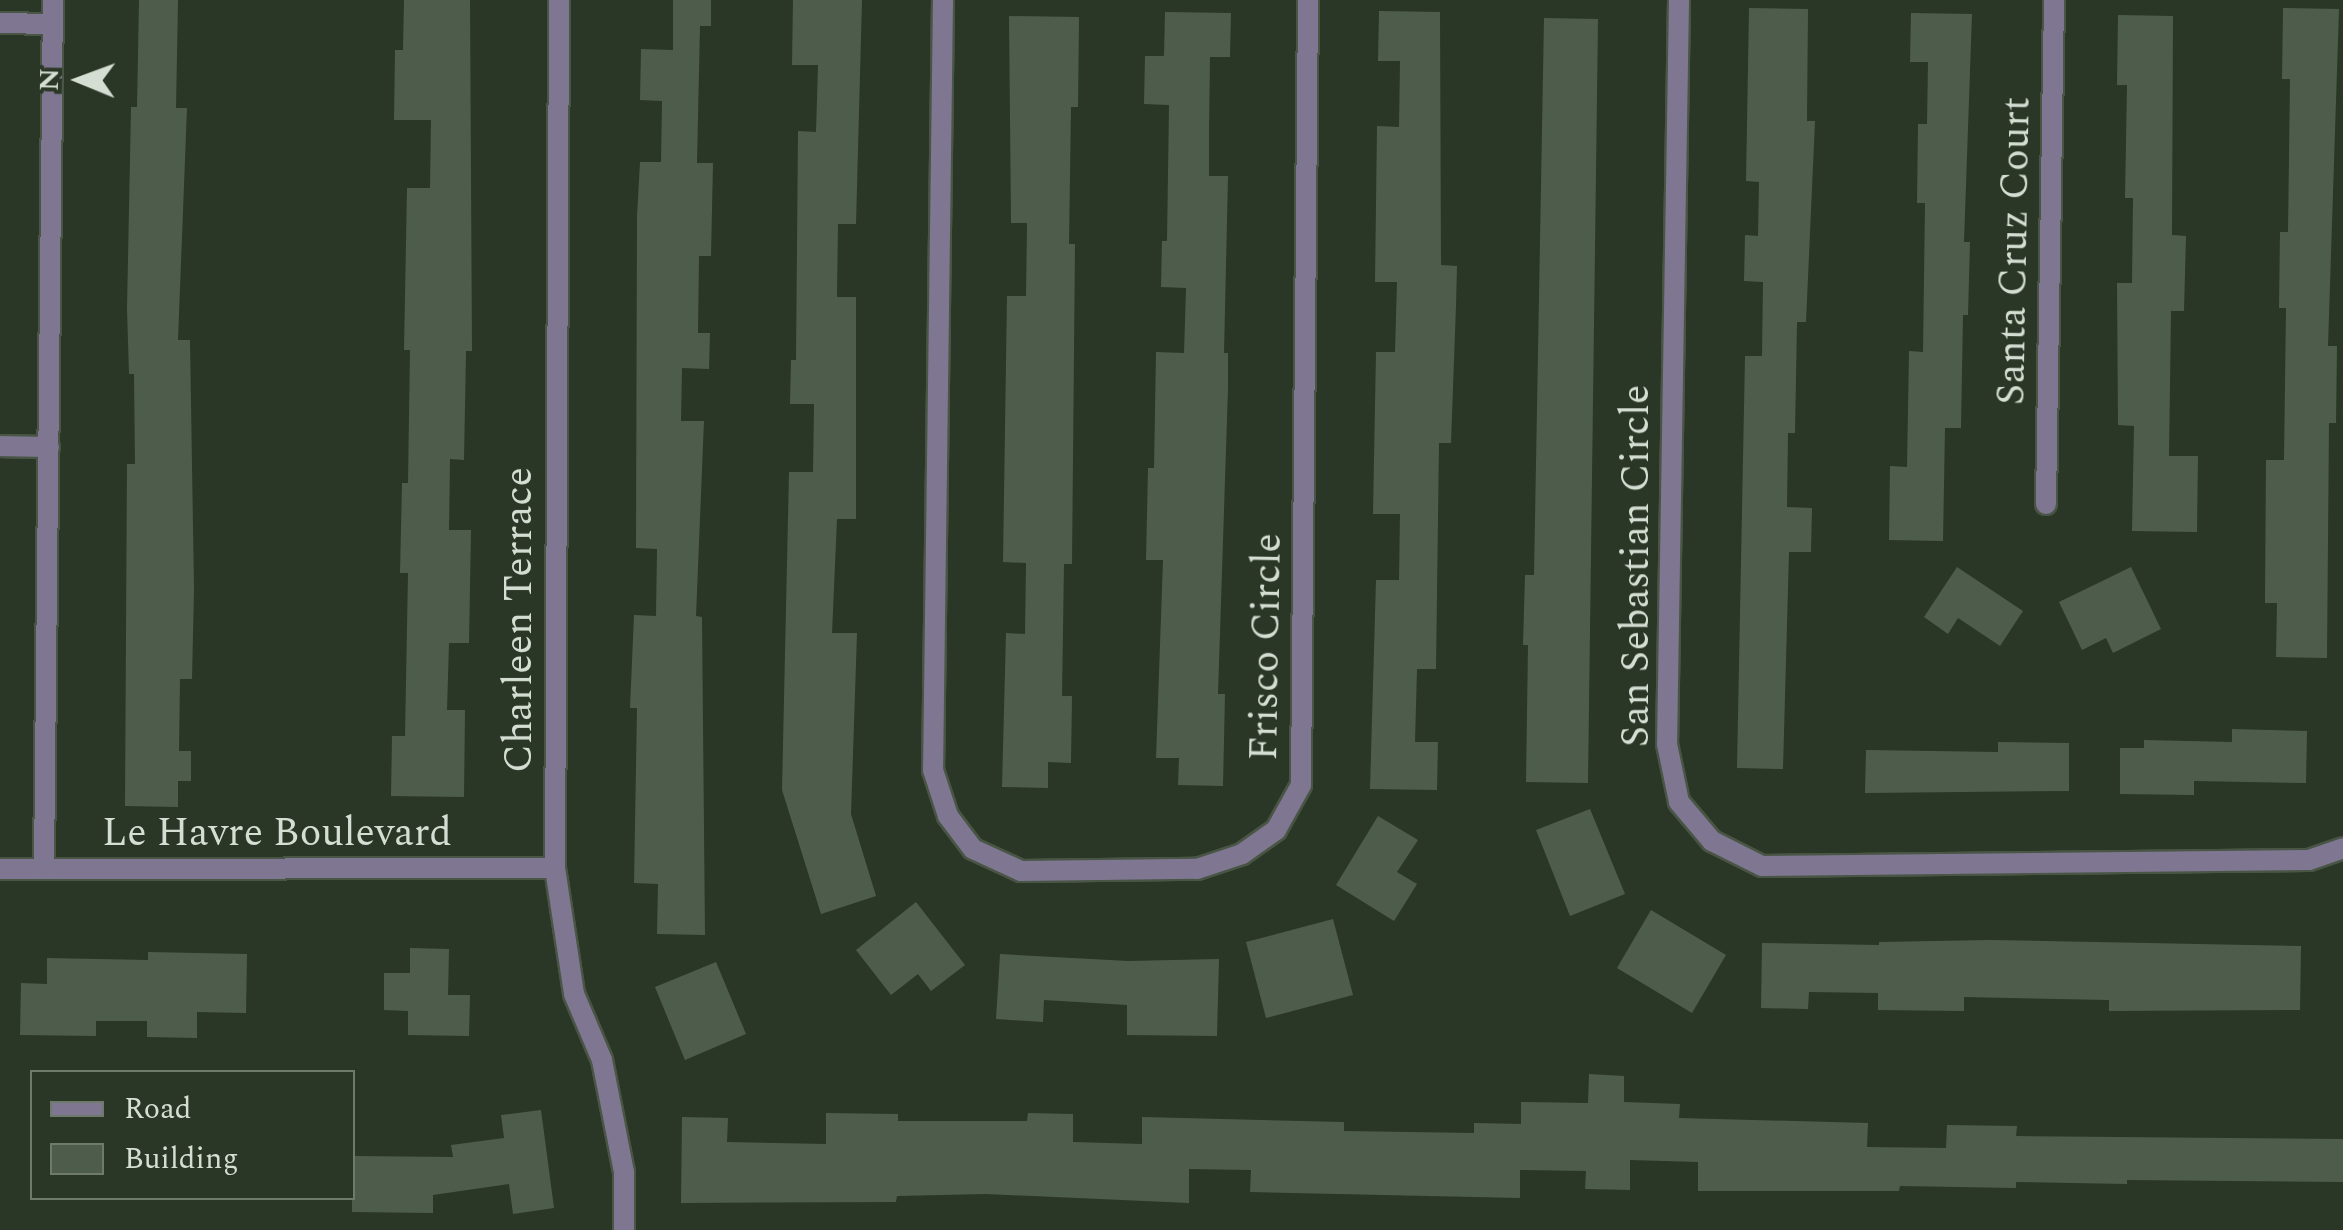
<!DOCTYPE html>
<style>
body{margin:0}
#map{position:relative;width:2343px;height:1230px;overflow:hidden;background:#2a3726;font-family:Spectral,serif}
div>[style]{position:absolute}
.building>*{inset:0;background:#4e5d4b}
.roads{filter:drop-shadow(2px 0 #495545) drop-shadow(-2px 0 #495545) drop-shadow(0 2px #495545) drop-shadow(0 -2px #495545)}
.street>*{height:20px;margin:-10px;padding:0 10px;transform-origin:10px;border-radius:10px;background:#7f7791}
span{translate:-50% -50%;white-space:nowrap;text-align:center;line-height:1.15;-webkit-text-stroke:9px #2a3726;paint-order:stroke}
.street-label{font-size:40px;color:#d5ded3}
.legend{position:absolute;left:30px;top:1070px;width:325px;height:130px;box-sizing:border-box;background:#2a3726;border:2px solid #6e7a6b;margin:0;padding:12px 18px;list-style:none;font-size:30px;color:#d5ded3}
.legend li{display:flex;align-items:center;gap:20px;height:50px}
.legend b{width:50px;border:2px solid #6e7a6b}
.north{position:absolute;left:30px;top:30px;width:100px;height:100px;-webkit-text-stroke:8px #2a3726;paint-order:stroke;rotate:271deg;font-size:28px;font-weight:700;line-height:40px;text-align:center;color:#d5ded3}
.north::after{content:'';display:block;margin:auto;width:35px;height:45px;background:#d5ded3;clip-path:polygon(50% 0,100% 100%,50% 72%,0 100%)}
</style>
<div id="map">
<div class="building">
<i style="clip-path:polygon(139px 0,178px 0,176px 108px,187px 108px,178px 340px,190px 340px,194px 589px,192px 679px,180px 679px,179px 751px,191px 751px,191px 781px,178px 781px,178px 807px,125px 806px,127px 464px,135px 464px,134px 374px,129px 374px,127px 309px,131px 107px,137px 107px)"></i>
<i style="clip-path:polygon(404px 0,470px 0,472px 351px,466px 351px,464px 460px,450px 459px,449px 530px,471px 530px,469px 643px,449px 643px,447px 710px,465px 710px,464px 797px,391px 796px,392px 736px,405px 736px,408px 573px,400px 573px,402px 483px,408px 483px,410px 350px,404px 350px,407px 188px,430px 188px,431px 120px,394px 120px,395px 50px,403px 50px)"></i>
<i style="clip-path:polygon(673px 0,711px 0,711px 26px,700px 26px,697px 163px,713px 163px,711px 256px,699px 256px,698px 333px,710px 333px,709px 369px,682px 368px,681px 421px,704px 421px,696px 616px,702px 617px,705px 935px,657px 934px,658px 884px,634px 883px,637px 708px,630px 708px,634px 615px,656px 616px,657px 549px,636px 548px,637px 216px,640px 162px,661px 162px,662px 101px,640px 100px,641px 49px,673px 50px)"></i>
<i style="clip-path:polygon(793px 0,862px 0,856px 224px,838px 224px,837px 297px,856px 297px,856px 519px,837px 519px,832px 633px,857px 633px,851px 814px,876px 896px,821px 914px,782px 790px,789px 472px,813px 472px,814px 404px,790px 404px,791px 360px,796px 360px,798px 131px,816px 132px,818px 65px,792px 65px)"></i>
<i style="clip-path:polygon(1749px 8px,1808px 9px,1807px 121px,1815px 121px,1806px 322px,1797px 322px,1795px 433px,1788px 433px,1787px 507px,1812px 508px,1811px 552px,1789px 552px,1783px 769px,1737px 768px,1745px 356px,1762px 356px,1763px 282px,1744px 281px,1745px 235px,1758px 236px,1759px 182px,1746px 181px)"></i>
<i style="clip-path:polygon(2283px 8px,2339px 9px,2328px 346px,2337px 346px,2336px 423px,2329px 423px,2327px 658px,2276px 657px,2277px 603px,2265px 603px,2266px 460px,2284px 460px,2286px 308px,2279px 308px,2280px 232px,2288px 232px,2290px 79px,2282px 79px)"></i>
<i style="clip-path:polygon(1379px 11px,1440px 12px,1441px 265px,1457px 266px,1456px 306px,1451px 443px,1439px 443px,1436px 669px,1417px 669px,1415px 742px,1438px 742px,1437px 790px,1370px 789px,1376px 580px,1399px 580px,1400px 514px,1373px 514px,1376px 352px,1395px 352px,1397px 282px,1375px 282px,1377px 126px,1399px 127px,1400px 61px,1378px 61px)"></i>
<i style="clip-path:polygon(1165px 12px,1231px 13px,1230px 57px,1210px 57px,1209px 131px,1209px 176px,1228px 176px,1224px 353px,1228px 353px,1228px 388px,1218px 694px,1225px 694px,1223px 786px,1178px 785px,1179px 758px,1156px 758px,1163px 560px,1146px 560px,1148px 468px,1154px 468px,1156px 352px,1184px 353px,1186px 288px,1161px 287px,1162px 241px,1167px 241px,1169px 105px,1144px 104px,1145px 56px,1164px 56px)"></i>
<i style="clip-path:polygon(1911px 13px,1972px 14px,1964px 242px,1970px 242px,1968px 315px,1963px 315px,1961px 428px,1945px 428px,1943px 541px,1889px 540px,1890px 466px,1907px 467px,1909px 351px,1923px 352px,1925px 203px,1917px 203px,1918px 124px,1927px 124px,1928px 62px,1910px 62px)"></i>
<i style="clip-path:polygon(2118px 15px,2173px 16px,2172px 235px,2186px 236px,2184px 311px,2171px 311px,2169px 456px,2198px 456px,2197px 532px,2132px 531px,2134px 426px,2118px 425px,2117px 283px,2132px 283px,2133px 198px,2125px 198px,2127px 85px,2117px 85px)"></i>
<i style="clip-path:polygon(1009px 16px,1079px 17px,1078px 107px,1071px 107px,1069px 244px,1075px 244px,1072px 564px,1064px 564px,1062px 696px,1072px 696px,1071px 763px,1048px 762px,1048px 788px,1002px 787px,1006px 633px,1025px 634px,1026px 563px,1003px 562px,1007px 296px,1026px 296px,1027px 223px,1011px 223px)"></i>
<i style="clip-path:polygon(1544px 18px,1598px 19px,1588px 783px,1526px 782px,1528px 645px,1523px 645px,1525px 575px,1534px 575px)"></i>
<i style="clip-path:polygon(1957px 567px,2023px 611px,2000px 646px,1958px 618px,1948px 634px,1924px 617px)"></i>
<i style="clip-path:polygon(2131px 567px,2161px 629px,2113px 653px,2106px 638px,2082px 650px,2059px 602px)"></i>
<i style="clip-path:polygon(2232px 729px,2307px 731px,2306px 783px,2194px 781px,2194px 795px,2120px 794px,2120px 748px,2144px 748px,2144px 740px,2232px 742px)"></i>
<i style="clip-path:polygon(1998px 742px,2069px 743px,2069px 791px,1865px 793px,1866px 750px,1998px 752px)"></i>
<i style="clip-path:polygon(1590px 809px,1625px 894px,1570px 916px,1536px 830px)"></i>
<i style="clip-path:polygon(1378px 816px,1418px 840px,1397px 872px,1417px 884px,1394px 921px,1336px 885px)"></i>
<i style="clip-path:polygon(916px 902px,965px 965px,931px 991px,918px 974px,891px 995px,856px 950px)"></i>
<i style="clip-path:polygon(1651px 910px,1726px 955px,1692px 1013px,1617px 968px)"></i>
<i style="clip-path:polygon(1333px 919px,1353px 995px,1266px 1018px,1246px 942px)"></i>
<i style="clip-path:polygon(1990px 940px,2301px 946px,2300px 1010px,2109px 1011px,2109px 1000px,1964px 997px,1964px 1011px,1878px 1010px,1878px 993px,1809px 992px,1808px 1009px,1761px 1008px,1762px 943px,1879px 945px,1879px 942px)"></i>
<i style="clip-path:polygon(410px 948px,449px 949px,448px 995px,470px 995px,469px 1036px,408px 1035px,408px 1011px,384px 1010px,384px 973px,410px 973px)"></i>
<i style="clip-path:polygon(148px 952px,247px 954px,246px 1013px,197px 1012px,197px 1038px,147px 1037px,147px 1021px,96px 1021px,96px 1036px,20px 1035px,21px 983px,47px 984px,47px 958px,148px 960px)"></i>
<i style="clip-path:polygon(1000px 954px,1128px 961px,1219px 959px,1217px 1036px,1127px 1035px,1127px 1005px,1044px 1000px,1043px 1022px,996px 1019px)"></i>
<i style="clip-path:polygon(716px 962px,746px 1034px,685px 1060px,655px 987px)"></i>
<i style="clip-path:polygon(1589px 1074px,1624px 1076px,1624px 1102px,1680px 1104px,1679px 1118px,1868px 1123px,1867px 1147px,1946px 1148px,1947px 1125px,2017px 1126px,2016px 1136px,2343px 1139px,2343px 1182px,2127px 1180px,2127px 1184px,2016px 1182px,2016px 1188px,1900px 1186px,1899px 1191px,1698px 1191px,1698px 1162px,1630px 1160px,1630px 1190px,1585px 1189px,1586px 1171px,1520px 1170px,1520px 1198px,1250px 1192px,1251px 1170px,1189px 1169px,1189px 1203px,986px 1194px,897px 1196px,896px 1202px,681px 1203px,682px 1117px,728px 1118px,727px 1142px,826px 1144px,826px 1113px,898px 1114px,898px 1121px,1027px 1121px,1028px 1113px,1073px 1114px,1073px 1142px,1142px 1144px,1142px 1117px,1344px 1122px,1344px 1131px,1474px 1133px,1474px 1123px,1521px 1124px,1521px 1102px,1588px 1103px)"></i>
<i style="clip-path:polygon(541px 1110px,554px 1208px,513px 1214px,509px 1184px,433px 1195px,433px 1213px,352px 1212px,352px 1156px,453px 1157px,451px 1145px,504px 1138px,501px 1115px)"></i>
</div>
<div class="roads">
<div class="street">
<i style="left:559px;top:0;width:868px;rotate:90.26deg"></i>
<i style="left:555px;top:868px;width:127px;rotate:81.4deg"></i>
<i style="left:574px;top:994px;width:72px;rotate:67deg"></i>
<i style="left:602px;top:1060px;width:114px;rotate:78.9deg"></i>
<i style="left:624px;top:1172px;width:58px;rotate:90deg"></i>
<i style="left:943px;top:0;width:770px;rotate:90.74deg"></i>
<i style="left:933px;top:770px;width:48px;rotate:71.9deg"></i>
<i style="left:948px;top:816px;width:41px;rotate:52.9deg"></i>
<i style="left:973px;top:849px;width:53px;rotate:24.6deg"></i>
<i style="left:1021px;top:871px;width:176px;rotate:-0.7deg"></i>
<i style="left:1197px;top:869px;width:47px;rotate:-18.4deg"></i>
<i style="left:1242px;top:854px;width:42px;rotate:-35.2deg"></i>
<i style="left:1276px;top:830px;width:51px;rotate:-60.9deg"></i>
<i style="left:1301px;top:785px;width:785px;rotate:-89.49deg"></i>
<i style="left:1679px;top:0;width:744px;rotate:90.92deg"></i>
<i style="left:1667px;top:744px;width:59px;rotate:78.3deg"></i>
<i style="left:1679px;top:802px;width:51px;rotate:49.8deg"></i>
<i style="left:1712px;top:841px;width:56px;rotate:26.6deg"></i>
<i style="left:1762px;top:866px;width:547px;rotate:-0.63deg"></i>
<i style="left:2309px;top:860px;width:36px;rotate:-19deg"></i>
<i style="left:0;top:23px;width:53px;rotate:1.1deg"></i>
<i style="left:0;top:446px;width:49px;rotate:1.2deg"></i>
<i style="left:2046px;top:504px;width:504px;rotate:-89.09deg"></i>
<i style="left:0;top:869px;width:555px;rotate:-0.1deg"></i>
<i style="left:44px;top:869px;width:869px;rotate:-89.41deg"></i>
</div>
</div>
<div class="street-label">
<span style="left:2015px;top:251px;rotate:-89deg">Santa Cruz Court</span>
<span style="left:1637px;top:566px;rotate:-90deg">San Sebastian Circle</span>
<span style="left:520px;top:620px;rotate:-90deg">Charleen Terrace</span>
<span style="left:1267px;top:647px;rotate:-89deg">Frisco Circle</span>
<span style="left:277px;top:834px">Le Havre Boulevard</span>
</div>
<ul class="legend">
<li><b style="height:12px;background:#7f7791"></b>Road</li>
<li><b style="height:28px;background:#4e5d4b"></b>Building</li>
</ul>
<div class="north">N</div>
</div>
